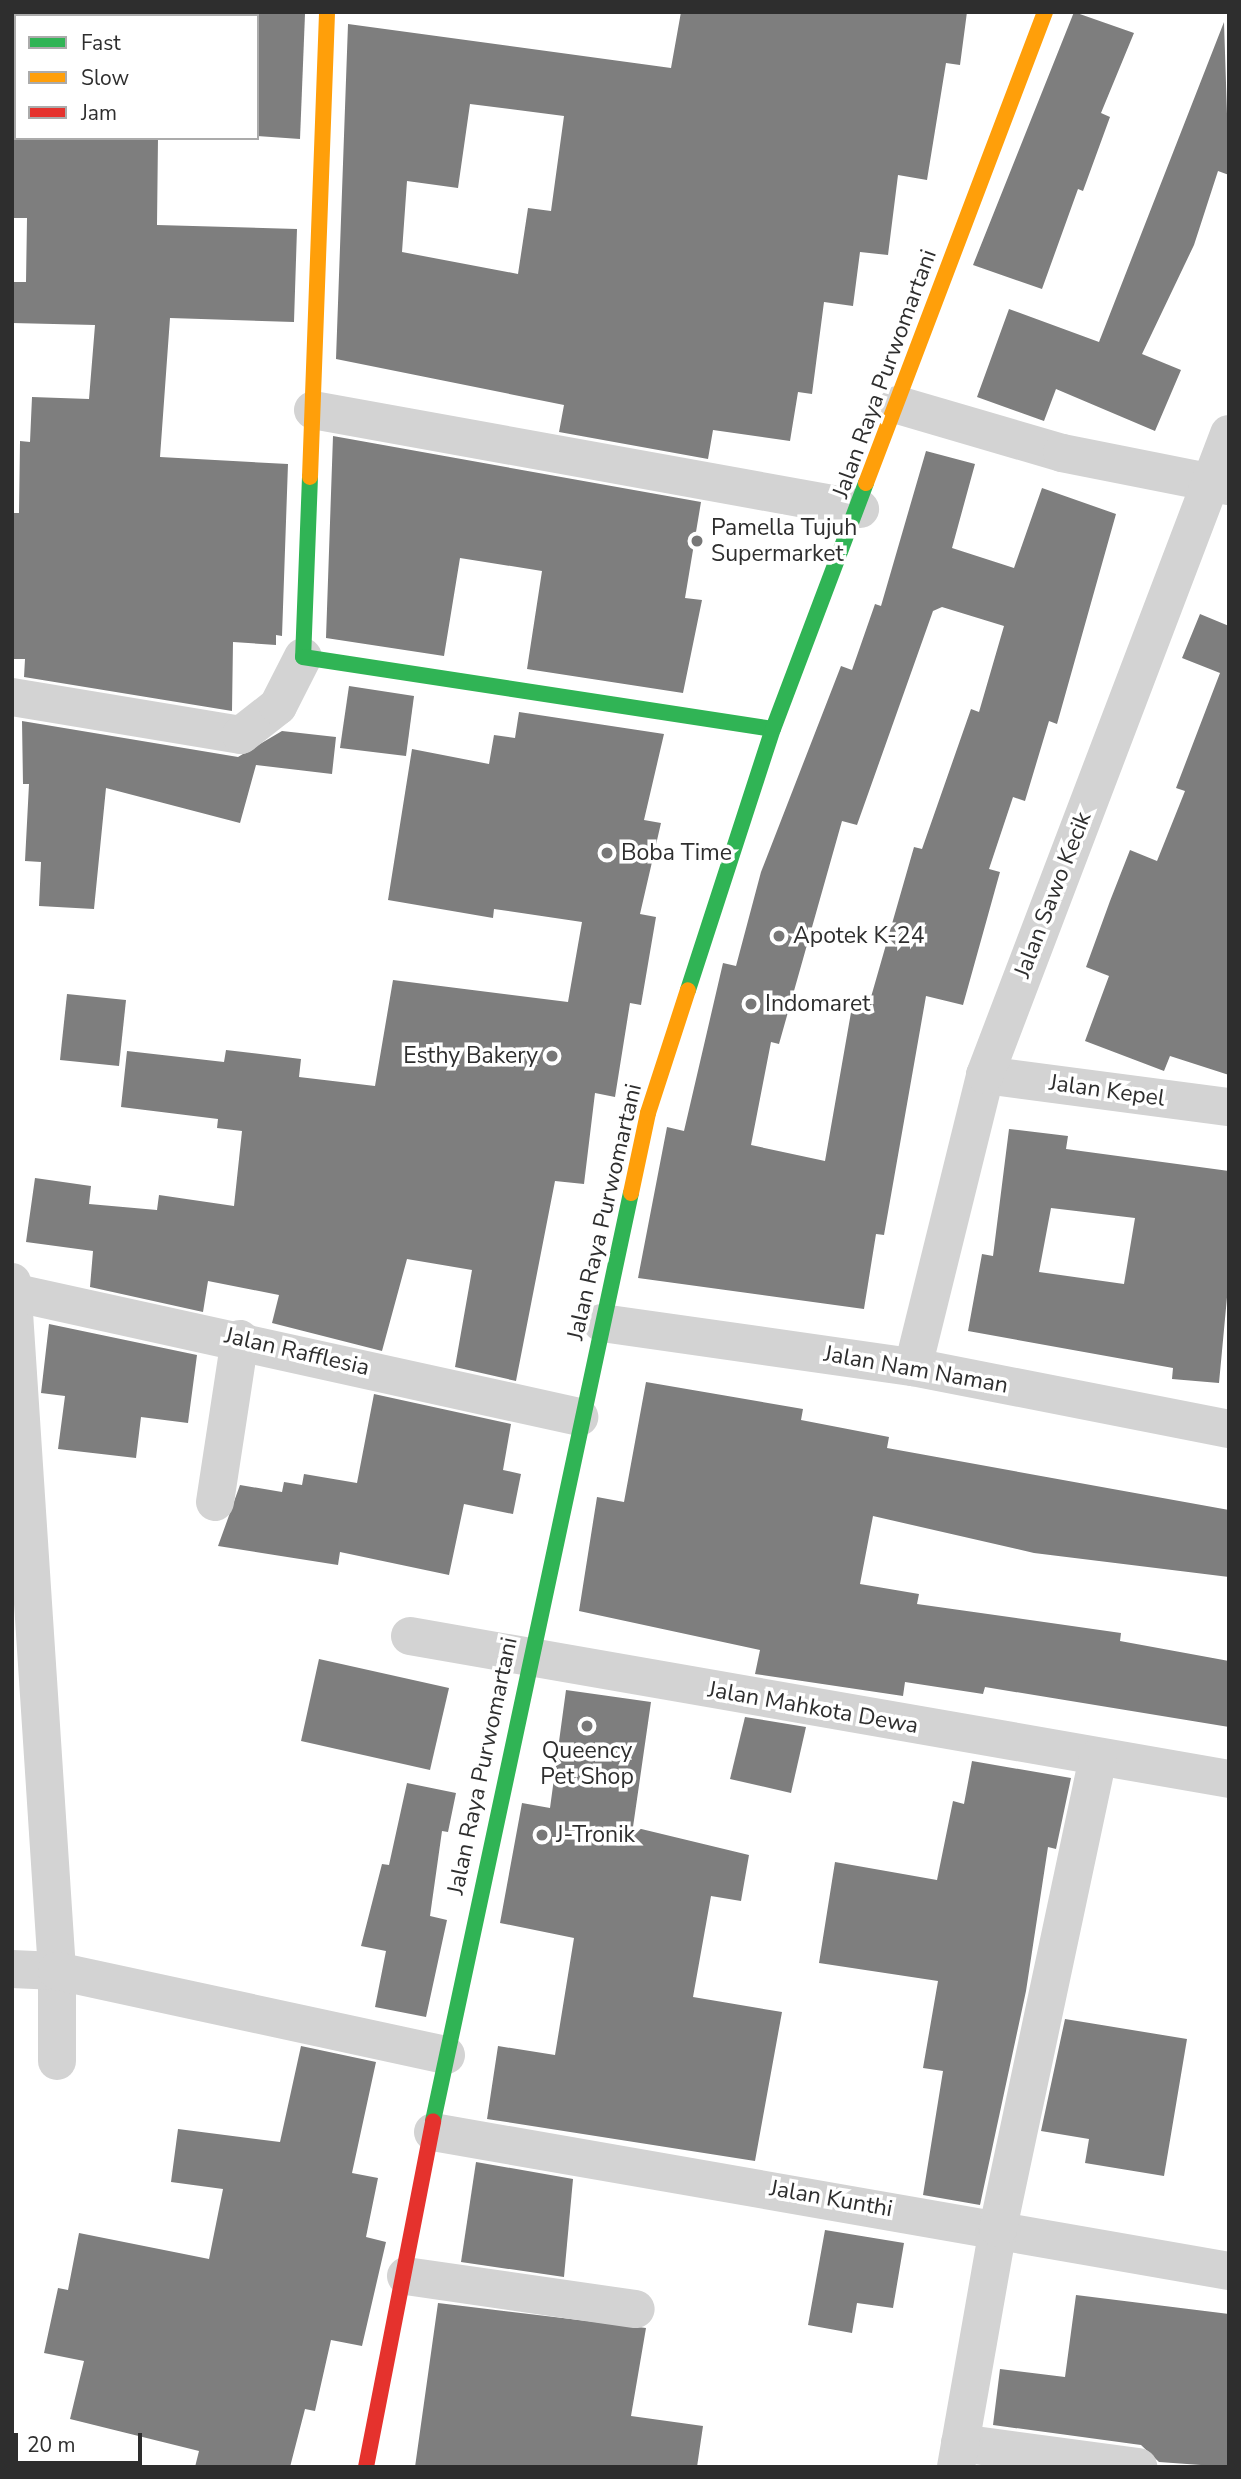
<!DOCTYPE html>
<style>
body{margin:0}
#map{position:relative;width:1241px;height:2479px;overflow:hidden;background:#fff;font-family:"Nunito Sans",sans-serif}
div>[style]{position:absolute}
.building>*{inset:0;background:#7e7e7e}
.street>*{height:38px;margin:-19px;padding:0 19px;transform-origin:19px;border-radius:19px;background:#d3d3d3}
.fast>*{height:16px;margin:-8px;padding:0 8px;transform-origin:8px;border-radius:8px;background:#30b455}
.slow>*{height:16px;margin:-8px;padding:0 8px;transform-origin:8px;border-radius:8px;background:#ff9f0a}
.jam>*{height:16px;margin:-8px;padding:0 8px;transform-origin:8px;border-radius:8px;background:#e5322d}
.dots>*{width:19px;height:19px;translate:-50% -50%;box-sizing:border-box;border:4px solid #fff;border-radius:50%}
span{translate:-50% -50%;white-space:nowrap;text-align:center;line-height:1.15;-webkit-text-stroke:7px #fff;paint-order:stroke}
.street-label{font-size:23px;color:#2e2e2e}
.poi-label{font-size:23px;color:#2e2e2e}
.left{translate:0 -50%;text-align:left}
.right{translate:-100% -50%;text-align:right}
.frame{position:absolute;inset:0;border:14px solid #2e2e2e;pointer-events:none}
.legend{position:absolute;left:14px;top:14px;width:245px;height:126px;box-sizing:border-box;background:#fff;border:2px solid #ababab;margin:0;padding:9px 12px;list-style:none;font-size:21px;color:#2e2e2e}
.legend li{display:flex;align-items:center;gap:14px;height:35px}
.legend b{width:35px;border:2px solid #ababab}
.scale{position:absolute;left:14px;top:2433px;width:128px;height:32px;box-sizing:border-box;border:4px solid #2e2e2e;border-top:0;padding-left:9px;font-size:21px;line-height:24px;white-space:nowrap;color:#2e2e2e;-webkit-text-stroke:5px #fff;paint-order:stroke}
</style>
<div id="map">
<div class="building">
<i style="clip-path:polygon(evenodd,681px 12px,967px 12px,960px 65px,946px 63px,927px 180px,898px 175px,888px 255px,860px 252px,853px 306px,824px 302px,812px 394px,798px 392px,790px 441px,713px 430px,708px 459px,559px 432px,564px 405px,336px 359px,348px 24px,671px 68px,681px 12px,470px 104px,564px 116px,551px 211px,528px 208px,518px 274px,402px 252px,407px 181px,458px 188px,470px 104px)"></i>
<i style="clip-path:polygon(1074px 12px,1134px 33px,1101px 113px,1110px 117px,1083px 191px,1078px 189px,1042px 289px,973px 265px)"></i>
<i style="clip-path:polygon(257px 13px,305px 14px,300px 139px,257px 136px)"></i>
<i style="clip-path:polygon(1224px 22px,1229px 175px,1218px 171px,1194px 245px,1142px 354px,1181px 370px,1155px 431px,1056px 389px,1044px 421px,977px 397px,1009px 309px,1099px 342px)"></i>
<i style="clip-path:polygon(12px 138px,158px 138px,157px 225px,297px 229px,294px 322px,170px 318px,160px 457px,288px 464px,282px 636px,276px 635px,276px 645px,233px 642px,232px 711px,24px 677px,25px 659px,12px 659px,12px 513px,19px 513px,20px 441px,30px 442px,32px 397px,89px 399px,95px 325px,12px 323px,12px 282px,26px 282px,27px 218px,12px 218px)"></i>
<i style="clip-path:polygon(333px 436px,701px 502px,685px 598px,702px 600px,683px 693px,527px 669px,542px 571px,460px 558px,444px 656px,326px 638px)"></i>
<i style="clip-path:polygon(evenodd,926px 451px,975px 464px,952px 548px,1014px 568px,1042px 488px,1116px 514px,1057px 724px,1049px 721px,1025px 801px,1013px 797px,989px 869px,1000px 872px,963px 1005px,926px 996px,884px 1235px,876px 1234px,864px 1309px,638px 1278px,667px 1127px,684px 1131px,723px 963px,736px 966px,761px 872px,841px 666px,852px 670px,875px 604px,881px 606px,926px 451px,942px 607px,1004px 626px,979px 712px,971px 709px,922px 849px,914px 847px,869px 1004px,853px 1001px,825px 1161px,751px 1145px,771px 1042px,779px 1044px,842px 821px,857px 825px,933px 611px,942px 607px)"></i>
<i style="clip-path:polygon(1200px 614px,1229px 626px,1229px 1075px,1170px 1056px,1164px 1071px,1085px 1041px,1109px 976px,1086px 967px,1110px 901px,1130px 850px,1157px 861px,1185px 791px,1176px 788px,1220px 673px,1182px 658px)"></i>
<i style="clip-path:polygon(349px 686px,414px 696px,406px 756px,340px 748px)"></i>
<i style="clip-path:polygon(519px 712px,664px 734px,644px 820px,661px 823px,640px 914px,656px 917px,641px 1005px,630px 1003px,615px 1097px,595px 1093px,584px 1184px,555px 1181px,516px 1381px,455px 1367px,472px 1270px,407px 1259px,382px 1351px,272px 1323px,279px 1295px,208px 1281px,203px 1312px,90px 1287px,93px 1251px,26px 1242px,35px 1178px,91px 1186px,89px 1204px,157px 1210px,159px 1195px,234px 1206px,242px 1131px,217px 1128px,218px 1119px,121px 1107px,127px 1051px,224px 1062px,226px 1050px,301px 1059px,299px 1077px,375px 1086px,393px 980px,568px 1002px,582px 922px,494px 909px,493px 918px,388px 900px,412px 749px,489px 764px,494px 735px,515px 738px)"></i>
<i style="clip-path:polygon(22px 721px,238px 757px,282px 731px,336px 737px,332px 774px,256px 765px,240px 823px,106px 788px,94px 909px,39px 906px,41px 862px,25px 861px,29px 784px,23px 784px)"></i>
<i style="clip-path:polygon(67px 994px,126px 1000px,119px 1066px,60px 1060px)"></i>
<i style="clip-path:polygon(evenodd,1009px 1129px,1068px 1136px,1066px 1149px,1229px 1171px,1229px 1276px,1219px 1383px,1172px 1379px,1173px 1368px,968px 1331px,982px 1254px,993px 1256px,1009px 1129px,1051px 1208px,1135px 1218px,1124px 1284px,1039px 1272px,1051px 1208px)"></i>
<i style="clip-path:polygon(49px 1324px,197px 1355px,188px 1423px,141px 1417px,136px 1458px,58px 1449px,65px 1396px,41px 1393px)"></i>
<i style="clip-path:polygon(646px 1382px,803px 1409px,801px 1420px,889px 1437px,887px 1448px,1229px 1510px,1229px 1577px,1034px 1553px,873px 1516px,860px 1584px,919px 1594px,917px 1604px,1121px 1633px,1120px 1641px,1229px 1661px,1229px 1727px,985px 1687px,983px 1694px,905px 1682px,903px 1696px,755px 1674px,760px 1650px,579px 1611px,597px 1497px,624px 1502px)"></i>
<i style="clip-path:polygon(374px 1394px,511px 1424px,503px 1470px,521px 1474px,513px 1514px,464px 1504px,449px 1575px,340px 1552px,338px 1565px,218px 1546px,240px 1485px,282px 1492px,284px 1482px,302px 1485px,304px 1474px,357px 1483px)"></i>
<i style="clip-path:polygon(319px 1659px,449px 1688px,430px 1770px,301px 1741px)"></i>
<i style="clip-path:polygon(566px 1690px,651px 1702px,633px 1827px,749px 1855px,741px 1901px,711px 1896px,693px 1997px,782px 2012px,755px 2161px,487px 2119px,498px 2046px,555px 2055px,574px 1938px,500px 1923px,522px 1803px,550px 1808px)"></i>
<i style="clip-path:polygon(745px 1717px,806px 1727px,791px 1793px,730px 1779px)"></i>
<i style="clip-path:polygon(972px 1761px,1071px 1778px,1056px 1849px,1048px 1847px,1026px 1991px,980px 2205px,923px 2195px,943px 2071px,923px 2068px,938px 1981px,819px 1963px,835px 1862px,937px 1880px,953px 1801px,964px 1804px)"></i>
<i style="clip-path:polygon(407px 1783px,456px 1793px,448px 1832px,442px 1831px,430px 1916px,447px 1920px,426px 2017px,375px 2007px,386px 1951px,361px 1946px,382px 1864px,389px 1865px)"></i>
<i style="clip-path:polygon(1065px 2019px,1187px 2039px,1164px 2176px,1085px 2163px,1089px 2139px,1041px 2131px)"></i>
<i style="clip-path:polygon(301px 2046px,376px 2062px,352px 2173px,378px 2178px,366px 2237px,386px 2242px,362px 2346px,331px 2340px,315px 2411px,305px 2409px,290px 2467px,195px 2467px,199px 2451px,70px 2419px,84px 2361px,44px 2353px,58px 2288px,68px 2290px,79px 2233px,209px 2259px,223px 2189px,171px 2182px,178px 2129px,280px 2142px)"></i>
<i style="clip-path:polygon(476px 2162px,573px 2179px,564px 2277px,461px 2262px)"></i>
<i style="clip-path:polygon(825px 2230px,904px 2243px,893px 2308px,857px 2303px,852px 2333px,808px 2325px)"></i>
<i style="clip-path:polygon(1076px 2295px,1229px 2314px,1229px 2467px,1159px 2462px,1141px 2445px,993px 2425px,1000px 2369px,1065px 2377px)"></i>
<i style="clip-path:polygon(438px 2303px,646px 2328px,631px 2416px,703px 2426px,697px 2467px,415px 2467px)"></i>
</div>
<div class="street">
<i style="left:898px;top:405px;width:171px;rotate:16.3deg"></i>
<i style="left:1062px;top:453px;width:170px;rotate:11.2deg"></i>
<i style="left:313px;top:410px;width:556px;rotate:10.26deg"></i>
<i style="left:12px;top:697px;width:232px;rotate:9.4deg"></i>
<i style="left:241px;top:735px;width:47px;rotate:-38.1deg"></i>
<i style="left:278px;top:706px;width:55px;rotate:-63deg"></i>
<i style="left:985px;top:1075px;width:246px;rotate:7.5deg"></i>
<i style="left:12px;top:1282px;width:690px;rotate:86.26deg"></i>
<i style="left:57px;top:1971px;width:90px;rotate:90deg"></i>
<i style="left:12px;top:1292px;width:581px;rotate:12.43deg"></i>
<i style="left:602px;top:1323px;width:314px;rotate:8.1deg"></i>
<i style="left:913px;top:1367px;width:322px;rotate:11.1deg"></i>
<i style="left:913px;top:1367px;width:301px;rotate:-76.1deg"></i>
<i style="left:985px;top:1075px;width:686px;rotate:-69.16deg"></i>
<i style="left:215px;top:1502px;width:165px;rotate:-81.3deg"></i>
<i style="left:410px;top:1636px;width:831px;rotate:9.9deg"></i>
<i style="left:12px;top:1969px;width:45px;rotate:2.5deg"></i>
<i style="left:57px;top:1971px;width:398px;rotate:12.2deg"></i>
<i style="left:433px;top:2132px;width:808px;rotate:9.91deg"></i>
<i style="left:406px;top:2276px;width:232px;rotate:8.2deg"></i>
<i style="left:960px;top:2443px;width:180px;rotate:7.7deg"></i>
<i style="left:956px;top:2467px;width:243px;rotate:-80deg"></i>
<i style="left:998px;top:2228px;width:481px;rotate:-78deg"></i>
</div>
<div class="fast">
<i style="left:310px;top:477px;width:180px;rotate:92.2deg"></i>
<i style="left:303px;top:657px;width:475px;rotate:8.7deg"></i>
<i style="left:688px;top:990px;width:274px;rotate:-72deg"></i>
<i style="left:773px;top:729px;width:263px;rotate:-69.3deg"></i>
<i style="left:433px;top:2121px;width:949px;rotate:-77.96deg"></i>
</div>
<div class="slow">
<i style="left:310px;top:477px;width:465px;rotate:-87.9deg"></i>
<i style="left:866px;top:483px;width:504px;rotate:-69.19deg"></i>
<i style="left:631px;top:1193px;width:82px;rotate:-78deg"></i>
<i style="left:648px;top:1113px;width:129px;rotate:-72deg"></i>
</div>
<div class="jam">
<i style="left:366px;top:2467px;width:352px;rotate:-79deg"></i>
</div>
<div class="dots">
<i style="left:697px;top:541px;background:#777"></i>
<i style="left:607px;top:853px;background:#777"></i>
<i style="left:779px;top:936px;background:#777"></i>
<i style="left:751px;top:1004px;background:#777"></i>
<i style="left:552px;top:1056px;background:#777"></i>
<i style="left:587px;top:1726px;background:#777"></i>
<i style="left:542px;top:1835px;background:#777"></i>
</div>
<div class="street-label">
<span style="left:885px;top:374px;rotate:-70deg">Jalan Raya Purwomartani</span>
<span style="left:1053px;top:895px;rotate:-69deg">Jalan Sawo Kecik</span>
<span style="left:1107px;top:1091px;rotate:8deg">Jalan Kepel</span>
<span style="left:605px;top:1212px;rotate:-77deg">Jalan Raya Purwomartani</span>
<span style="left:297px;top:1352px;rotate:13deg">Jalan Rafflesia</span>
<span style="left:916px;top:1370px;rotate:10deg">Jalan Nam Naman</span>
<span style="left:813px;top:1708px;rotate:10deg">Jalan Mahkota Dewa</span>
<span style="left:483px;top:1766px;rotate:-78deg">Jalan Raya Purwomartani</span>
<span style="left:831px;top:2199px;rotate:10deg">Jalan Kunthi</span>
</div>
<div class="poi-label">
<span class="left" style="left:711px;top:541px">Pamella Tujuh<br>Supermarket</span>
<span class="left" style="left:621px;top:853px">Boba Time</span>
<span class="left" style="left:793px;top:936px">Apotek K-24</span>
<span class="left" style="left:765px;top:1004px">Indomaret</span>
<span class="right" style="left:538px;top:1056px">Esthy Bakery</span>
<span style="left:587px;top:1764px">Queency<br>Pet Shop</span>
<span class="left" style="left:556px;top:1835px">J-Tronik</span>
</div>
<div class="frame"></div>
<ul class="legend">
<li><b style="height:9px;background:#30b455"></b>Fast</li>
<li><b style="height:9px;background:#ff9f0a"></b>Slow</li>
<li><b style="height:9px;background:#e5322d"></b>Jam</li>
</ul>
<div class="scale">20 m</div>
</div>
